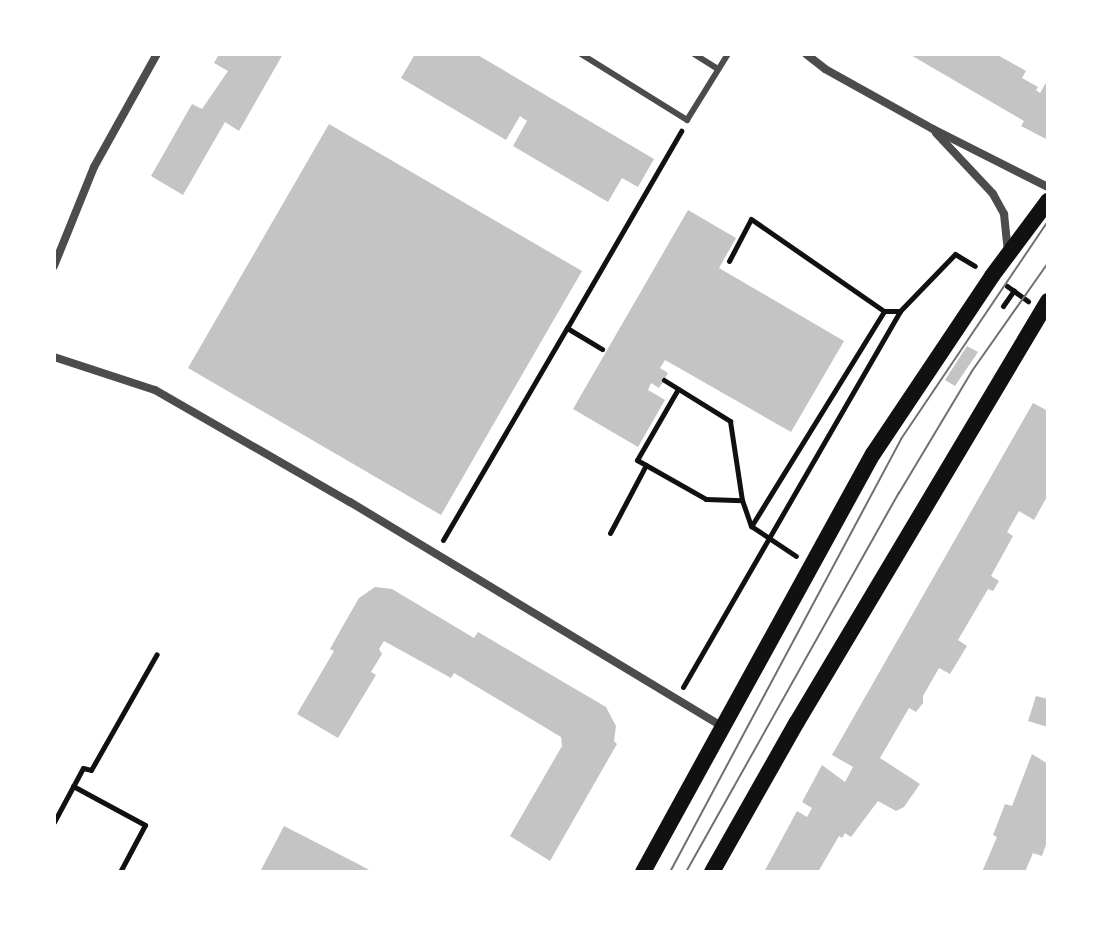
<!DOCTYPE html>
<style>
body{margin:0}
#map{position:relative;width:1102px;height:926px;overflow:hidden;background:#fff;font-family:"Work Sans",sans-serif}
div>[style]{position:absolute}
.building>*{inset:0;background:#c4c4c4}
.path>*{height:5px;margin:-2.5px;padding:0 2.5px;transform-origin:2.5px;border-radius:2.5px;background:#111}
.service>*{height:6px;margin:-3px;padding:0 3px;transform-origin:3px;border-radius:3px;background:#4c4c4c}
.minor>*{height:8px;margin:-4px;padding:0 4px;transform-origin:4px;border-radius:4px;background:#4c4c4c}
.secondary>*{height:16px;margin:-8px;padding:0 8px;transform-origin:8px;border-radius:8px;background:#111}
.tram>*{height:2px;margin:-1px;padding:0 1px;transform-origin:1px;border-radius:1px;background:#707070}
span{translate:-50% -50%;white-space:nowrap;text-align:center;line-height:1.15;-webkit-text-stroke:6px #fff;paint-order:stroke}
.frame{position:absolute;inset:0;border:56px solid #fff;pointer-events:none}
</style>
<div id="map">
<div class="building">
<i style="clip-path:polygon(219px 54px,283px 54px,239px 131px,225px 122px,183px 195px,151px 176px,192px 104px,202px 109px,228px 71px,214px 63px)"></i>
<i style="clip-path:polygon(415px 54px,476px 54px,654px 159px,638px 187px,622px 178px,608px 202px,513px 146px,527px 121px,520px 116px,506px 140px,401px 78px)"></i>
<i style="clip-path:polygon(909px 54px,996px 54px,1026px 71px,1022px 78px,1038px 87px,1036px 90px,1040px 93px,1048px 79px,1048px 140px,1021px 126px,1024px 121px)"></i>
<i style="clip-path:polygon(329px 124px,582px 271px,441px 515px,188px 368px)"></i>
<i style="clip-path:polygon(688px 210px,736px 238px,719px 268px,844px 341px,791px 432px,665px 360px,660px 368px,668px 373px,664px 380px,659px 388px,651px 383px,648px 390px,665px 400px,638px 447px,573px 409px)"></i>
<i style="clip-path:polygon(967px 346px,978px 352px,955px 386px,945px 380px)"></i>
<i style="clip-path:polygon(1033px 403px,1048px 411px,1048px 495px,1034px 520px,1019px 511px,1007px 532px,1013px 536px,991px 576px,999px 581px,993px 591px,988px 589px,958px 640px,967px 646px,950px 674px,939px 668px,923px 696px,923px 703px,916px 712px,909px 708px,880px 758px,920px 784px,904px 807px,896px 811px,878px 801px,851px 837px,845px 833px,842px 838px,839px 836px,818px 872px,764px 872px,797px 811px,807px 817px,812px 808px,802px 802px,822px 765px,845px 782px,853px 767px,832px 755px)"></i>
<i style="clip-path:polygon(375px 587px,392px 589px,474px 638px,478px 632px,606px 707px,616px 726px,614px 741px,617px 744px,550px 861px,510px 836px,562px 746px,561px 737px,454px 673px,451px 678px,384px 641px,379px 649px,382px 654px,371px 672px,376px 675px,338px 738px,297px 714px,334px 651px,330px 649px,344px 624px,359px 598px)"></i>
<i style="clip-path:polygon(1036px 696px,1048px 699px,1048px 727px,1028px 721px)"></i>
<i style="clip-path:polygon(1032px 754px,1048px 764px,1048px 839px,1042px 856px,1033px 853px,1025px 872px,982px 872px,997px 837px,993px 835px,1005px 804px,1012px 806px)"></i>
<i style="clip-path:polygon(284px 826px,358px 864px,373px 872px,260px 872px)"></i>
</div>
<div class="path">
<i style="left:729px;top:261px;width:47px;rotate:-62.4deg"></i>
<i style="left:751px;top:219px;width:162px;rotate:34.7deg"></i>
<i style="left:884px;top:311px;width:16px"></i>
<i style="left:900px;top:311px;width:79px;rotate:-46deg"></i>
<i style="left:955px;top:254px;width:23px;rotate:31deg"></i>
<i style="left:1007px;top:286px;width:26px;rotate:36deg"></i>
<i style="left:1003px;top:306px;width:19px;rotate:-55deg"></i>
<i style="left:567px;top:328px;width:228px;rotate:-59.9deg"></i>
<i style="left:664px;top:380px;width:78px;rotate:31.8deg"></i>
<i style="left:730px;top:421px;width:80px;rotate:81.4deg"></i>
<i style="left:742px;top:500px;width:28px;rotate:71deg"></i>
<i style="left:751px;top:526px;width:54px;rotate:33.7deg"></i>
<i style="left:678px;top:389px;width:82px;rotate:120deg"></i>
<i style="left:637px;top:460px;width:79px;rotate:29.5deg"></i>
<i style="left:706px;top:499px;width:36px;rotate:2deg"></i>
<i style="left:752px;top:525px;width:251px;rotate:-58.3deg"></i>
<i style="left:610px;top:533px;width:77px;rotate:-62.1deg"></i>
<i style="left:443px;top:540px;width:246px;rotate:-59.7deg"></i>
<i style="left:567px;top:328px;width:41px;rotate:31deg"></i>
<i style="left:683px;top:687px;width:434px;rotate:-60deg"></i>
<i style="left:73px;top:786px;width:82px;rotate:28.4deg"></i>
<i style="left:145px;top:825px;width:53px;rotate:118deg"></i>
<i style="left:54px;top:822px;width:61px;rotate:-61.8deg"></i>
<i style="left:83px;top:768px;width:8px;rotate:14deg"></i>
<i style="left:91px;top:770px;width:133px;rotate:-60.4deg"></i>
</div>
<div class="service">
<i style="left:581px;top:54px;width:125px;rotate:31.9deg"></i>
<i style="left:687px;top:120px;width:78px;rotate:-58.2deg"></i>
<i style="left:694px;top:54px;width:28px;rotate:32deg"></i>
</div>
<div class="minor">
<i style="left:806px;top:54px;width:24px;rotate:38deg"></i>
<i style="left:825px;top:69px;width:124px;rotate:29.1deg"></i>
<i style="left:933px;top:129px;width:129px;rotate:26.8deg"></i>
<i style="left:936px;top:133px;width:83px;rotate:46.9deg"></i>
<i style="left:993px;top:194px;width:23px;rotate:61deg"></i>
<i style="left:1004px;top:214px;width:36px;rotate:84deg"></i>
<i style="left:54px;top:266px;width:107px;rotate:-68deg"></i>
<i style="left:94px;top:167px;width:129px;rotate:-60.9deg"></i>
<i style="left:54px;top:357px;width:106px;rotate:18.1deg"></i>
<i style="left:155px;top:390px;width:225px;rotate:29.9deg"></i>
<i style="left:350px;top:502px;width:434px;rotate:31.1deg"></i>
</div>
<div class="secondary">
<i style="left:643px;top:872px;width:477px;rotate:-61.2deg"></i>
<i style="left:873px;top:454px;width:214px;rotate:-56.2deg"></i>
<i style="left:992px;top:276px;width:94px;rotate:-53.3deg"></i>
<i style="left:712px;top:872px;width:172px;rotate:-60.5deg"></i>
<i style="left:797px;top:722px;width:490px;rotate:-59.2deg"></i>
</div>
<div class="tram">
<i style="left:670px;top:872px;width:491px;rotate:-61.9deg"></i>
<i style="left:901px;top:439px;width:263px;rotate:-56deg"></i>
<i style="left:686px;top:872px;width:435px;rotate:-60.7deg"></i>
<i style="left:899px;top:493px;width:142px;rotate:-59.1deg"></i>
<i style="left:972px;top:371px;width:132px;rotate:-54.9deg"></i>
</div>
<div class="frame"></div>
</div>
